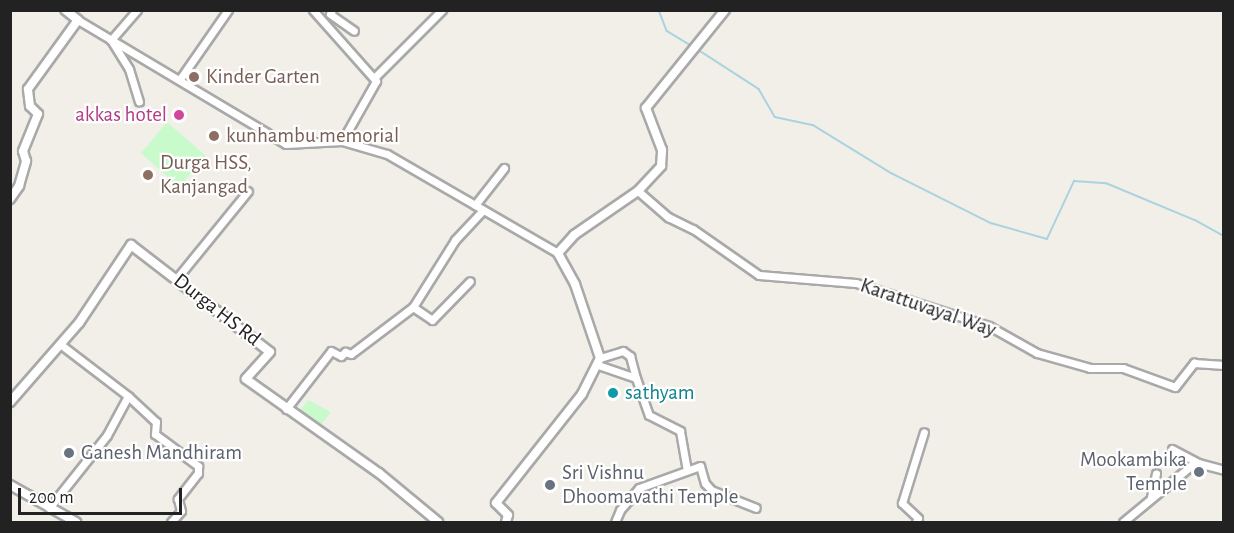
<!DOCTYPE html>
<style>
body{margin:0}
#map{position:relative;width:1234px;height:533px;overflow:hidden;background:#f2efe9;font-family:"Alegreya Sans",sans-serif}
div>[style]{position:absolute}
.park>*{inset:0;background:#c8facc}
.stream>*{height:1.5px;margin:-0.75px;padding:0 0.75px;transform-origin:0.75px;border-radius:0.75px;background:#aad3df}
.roads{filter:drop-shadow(2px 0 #a9a9a9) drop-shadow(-2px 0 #a9a9a9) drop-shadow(0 2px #a9a9a9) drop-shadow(0 -2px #a9a9a9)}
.minor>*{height:7px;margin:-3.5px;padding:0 3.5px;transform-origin:3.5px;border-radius:3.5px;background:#fff}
.tertiary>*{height:8px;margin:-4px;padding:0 4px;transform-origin:4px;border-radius:4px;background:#fff}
.dots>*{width:16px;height:16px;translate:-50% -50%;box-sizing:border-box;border:3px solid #fff;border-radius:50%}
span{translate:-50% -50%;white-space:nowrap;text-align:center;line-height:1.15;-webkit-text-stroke:4.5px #fff;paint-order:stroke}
.education-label{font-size:21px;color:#785e54}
.left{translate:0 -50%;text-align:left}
.hotel-label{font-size:21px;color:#b23c85}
.right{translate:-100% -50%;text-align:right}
.street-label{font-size:21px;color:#222}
.culture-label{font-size:21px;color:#0d838f}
.worship-label{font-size:21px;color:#5b616d}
.frame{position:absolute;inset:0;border:12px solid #222;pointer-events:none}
.scale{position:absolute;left:18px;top:488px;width:164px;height:27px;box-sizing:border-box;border:3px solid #222;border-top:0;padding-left:8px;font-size:18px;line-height:21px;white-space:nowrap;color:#222;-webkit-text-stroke:4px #fff;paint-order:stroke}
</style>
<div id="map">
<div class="park">
<i style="clip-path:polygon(167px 122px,206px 156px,179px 187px,141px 153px)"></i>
<i style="clip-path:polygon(308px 400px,331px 412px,321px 425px,299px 412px)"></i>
</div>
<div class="stream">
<i style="left:659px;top:10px;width:22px;rotate:69deg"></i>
<i style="left:667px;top:31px;width:27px;rotate:31deg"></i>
<i style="left:697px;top:49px;width:74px;rotate:32.8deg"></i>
<i style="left:759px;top:89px;width:32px;rotate:60deg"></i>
<i style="left:775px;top:117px;width:39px;rotate:12deg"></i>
<i style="left:813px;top:125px;width:92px;rotate:31.6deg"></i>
<i style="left:891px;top:173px;width:112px;rotate:26.6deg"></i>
<i style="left:991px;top:223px;width:58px;rotate:15.9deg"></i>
<i style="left:1047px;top:239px;width:64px;rotate:-65deg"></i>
<i style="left:1074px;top:181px;width:32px;rotate:4deg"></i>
<i style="left:1106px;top:183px;width:96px;rotate:22.6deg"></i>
<i style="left:1195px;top:220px;width:33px;rotate:29deg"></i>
</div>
<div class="roads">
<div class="minor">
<i style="left:137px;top:10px;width:40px;rotate:131deg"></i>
<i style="left:111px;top:40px;width:34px;rotate:58deg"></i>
<i style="left:129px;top:69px;width:34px;rotate:73deg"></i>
<i style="left:313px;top:10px;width:95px;rotate:48.4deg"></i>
<i style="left:376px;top:81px;width:69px;rotate:119.5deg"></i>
<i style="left:332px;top:10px;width:4px;rotate:117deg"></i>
<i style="left:330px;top:14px;width:29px;rotate:35deg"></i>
<i style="left:78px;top:20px;width:242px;rotate:30.8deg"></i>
<i style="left:286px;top:144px;width:56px;rotate:-3.1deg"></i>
<i style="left:342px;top:141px;width:47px;rotate:16.1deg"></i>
<i style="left:387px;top:154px;width:198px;rotate:30.1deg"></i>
<i style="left:375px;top:77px;width:95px;rotate:-45deg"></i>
<i style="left:180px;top:79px;width:84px;rotate:-55.2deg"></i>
<i style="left:638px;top:191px;width:40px;rotate:41deg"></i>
<i style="left:668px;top:217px;width:28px;rotate:26deg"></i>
<i style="left:693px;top:229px;width:80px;rotate:34.9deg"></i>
<i style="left:759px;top:275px;width:97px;rotate:4.7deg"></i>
<i style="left:856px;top:283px;width:140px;rotate:17.9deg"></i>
<i style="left:989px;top:326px;width:55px;rotate:29.4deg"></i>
<i style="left:1037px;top:353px;width:55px;rotate:15.8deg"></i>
<i style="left:1090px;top:368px;width:33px"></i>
<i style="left:1123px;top:368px;width:55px;rotate:20.1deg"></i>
<i style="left:1175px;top:387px;width:31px;rotate:-52deg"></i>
<i style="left:1194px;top:363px;width:30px;rotate:4deg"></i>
<i style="left:475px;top:205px;width:47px;rotate:-51.9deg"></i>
<i style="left:177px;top:278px;width:112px;rotate:-50.8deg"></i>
<i style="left:413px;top:307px;width:23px;rotate:34deg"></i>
<i style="left:432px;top:320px;width:54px;rotate:-45.7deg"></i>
<i style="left:60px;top:344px;width:86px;rotate:37.4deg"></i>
<i style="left:128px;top:396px;width:38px;rotate:43deg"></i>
<i style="left:156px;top:422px;width:12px;rotate:95deg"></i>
<i style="left:155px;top:434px;width:54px;rotate:36.7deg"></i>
<i style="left:198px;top:466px;width:7px;rotate:90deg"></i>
<i style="left:198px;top:473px;width:33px;rotate:128deg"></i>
<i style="left:178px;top:499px;width:12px;rotate:76deg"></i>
<i style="left:181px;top:511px;width:15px;rotate:132deg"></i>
<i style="left:600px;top:358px;width:24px;rotate:-17deg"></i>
<i style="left:623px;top:351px;width:9px;rotate:36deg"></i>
<i style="left:630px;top:356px;width:23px;rotate:75deg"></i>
<i style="left:598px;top:365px;width:40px;rotate:18.9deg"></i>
<i style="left:636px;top:378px;width:39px;rotate:71deg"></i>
<i style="left:649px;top:415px;width:35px;rotate:27deg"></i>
<i style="left:680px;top:431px;width:39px;rotate:80deg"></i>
<i style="left:286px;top:409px;width:73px;rotate:-52.2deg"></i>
<i style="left:331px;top:351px;width:11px;rotate:27deg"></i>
<i style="left:341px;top:356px;width:6px;rotate:-45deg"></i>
<i style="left:345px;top:352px;width:6px;rotate:18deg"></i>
<i style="left:351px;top:354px;width:78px;rotate:-37.2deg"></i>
<i style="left:413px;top:307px;width:79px;rotate:-57.9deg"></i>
<i style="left:455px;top:240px;width:41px;rotate:-47deg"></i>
<i style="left:1172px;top:449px;width:30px;rotate:28deg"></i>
<i style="left:1151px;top:497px;width:24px;rotate:-78deg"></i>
<i style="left:49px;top:508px;width:93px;rotate:-51.5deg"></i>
<i style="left:107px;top:435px;width:44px;rotate:-61.7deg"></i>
<i style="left:615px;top:522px;width:13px;rotate:-67deg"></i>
<i style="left:620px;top:510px;width:29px;rotate:-49deg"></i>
<i style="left:639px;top:488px;width:65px;rotate:-19.8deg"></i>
<i style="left:700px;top:466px;width:18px;rotate:74deg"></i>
<i style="left:705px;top:483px;width:9px;rotate:49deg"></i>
<i style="left:711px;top:490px;width:48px;rotate:21.8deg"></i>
<i style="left:916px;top:522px;width:4px;rotate:-63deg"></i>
<i style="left:918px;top:518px;width:22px;rotate:-137deg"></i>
<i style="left:902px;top:503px;width:74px;rotate:-72.8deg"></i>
<i style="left:1123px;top:522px;width:89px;rotate:-39.6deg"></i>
<i style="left:1192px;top:465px;width:6px;rotate:-18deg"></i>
<i style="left:1198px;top:463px;width:27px;rotate:15deg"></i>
</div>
<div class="tertiary">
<i style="left:10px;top:199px;width:16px;rotate:-55deg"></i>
<i style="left:19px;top:186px;width:26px;rotate:-74deg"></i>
<i style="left:26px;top:161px;width:10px;rotate:-107deg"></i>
<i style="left:23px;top:151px;width:40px;rotate:-68deg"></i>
<i style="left:38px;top:114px;width:11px;rotate:-135deg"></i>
<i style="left:30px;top:106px;width:17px;rotate:-97deg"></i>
<i style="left:28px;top:89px;width:85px;rotate:-54.1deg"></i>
<i style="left:78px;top:20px;width:16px;rotate:-142deg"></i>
<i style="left:10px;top:402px;width:105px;rotate:-48.9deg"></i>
<i style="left:79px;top:323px;width:94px;rotate:-56.3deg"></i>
<i style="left:131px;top:245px;width:175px;rotate:37.6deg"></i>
<i style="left:270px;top:352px;width:36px;rotate:132deg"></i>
<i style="left:246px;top:379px;width:163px;rotate:35.3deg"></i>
<i style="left:379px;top:473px;width:77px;rotate:39.7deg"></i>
<i style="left:10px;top:485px;width:76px;rotate:29.3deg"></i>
<i style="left:506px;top:522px;width:7px;rotate:-74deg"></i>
<i style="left:508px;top:515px;width:17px;rotate:-135deg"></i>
<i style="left:496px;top:503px;width:139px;rotate:-51.7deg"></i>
<i style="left:582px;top:394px;width:40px;rotate:-63.4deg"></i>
<i style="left:600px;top:358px;width:78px;rotate:-108.7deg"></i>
<i style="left:575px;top:284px;width:35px;rotate:-119deg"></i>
<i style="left:558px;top:253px;width:24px;rotate:-48deg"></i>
<i style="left:574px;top:235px;width:78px;rotate:-34.5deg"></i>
<i style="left:638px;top:191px;width:34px;rotate:-47deg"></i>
<i style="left:661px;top:166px;width:16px;rotate:-86deg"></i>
<i style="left:662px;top:150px;width:45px;rotate:-110.9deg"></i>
<i style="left:646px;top:108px;width:126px;rotate:-51.1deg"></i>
</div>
</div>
<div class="dots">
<i style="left:194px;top:77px;background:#8d6e63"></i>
<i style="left:179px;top:115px;background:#d1479c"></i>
<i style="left:214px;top:136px;background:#8d6e63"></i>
<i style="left:148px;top:175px;background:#8d6e63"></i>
<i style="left:613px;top:393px;background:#0f9aa8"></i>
<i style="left:69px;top:453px;background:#6b7280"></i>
<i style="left:1199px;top:472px;background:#6b7280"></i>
<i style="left:550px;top:485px;background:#6b7280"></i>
</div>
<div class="education-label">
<span class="left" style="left:206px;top:77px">Kinder Garten</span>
<span class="left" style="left:226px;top:136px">kunhambu memorial</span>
<span class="left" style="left:160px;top:175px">Durga HSS,<br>Kanjangad</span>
</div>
<div class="hotel-label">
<span class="right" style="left:167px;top:115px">akkas hotel</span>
</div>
<div class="street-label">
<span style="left:928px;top:308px;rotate:19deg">Karattuvayal Way</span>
<span style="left:217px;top:310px;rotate:38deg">Durga HS Rd</span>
</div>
<div class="culture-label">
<span class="left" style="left:625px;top:393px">sathyam</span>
</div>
<div class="worship-label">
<span class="left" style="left:81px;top:453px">Ganesh Mandhiram</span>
<span class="right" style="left:1187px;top:472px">Mookambika<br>Temple</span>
<span class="left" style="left:562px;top:485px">Sri Vishnu<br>Dhoomavathi Temple</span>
</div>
<div class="frame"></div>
<div class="scale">200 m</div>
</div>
